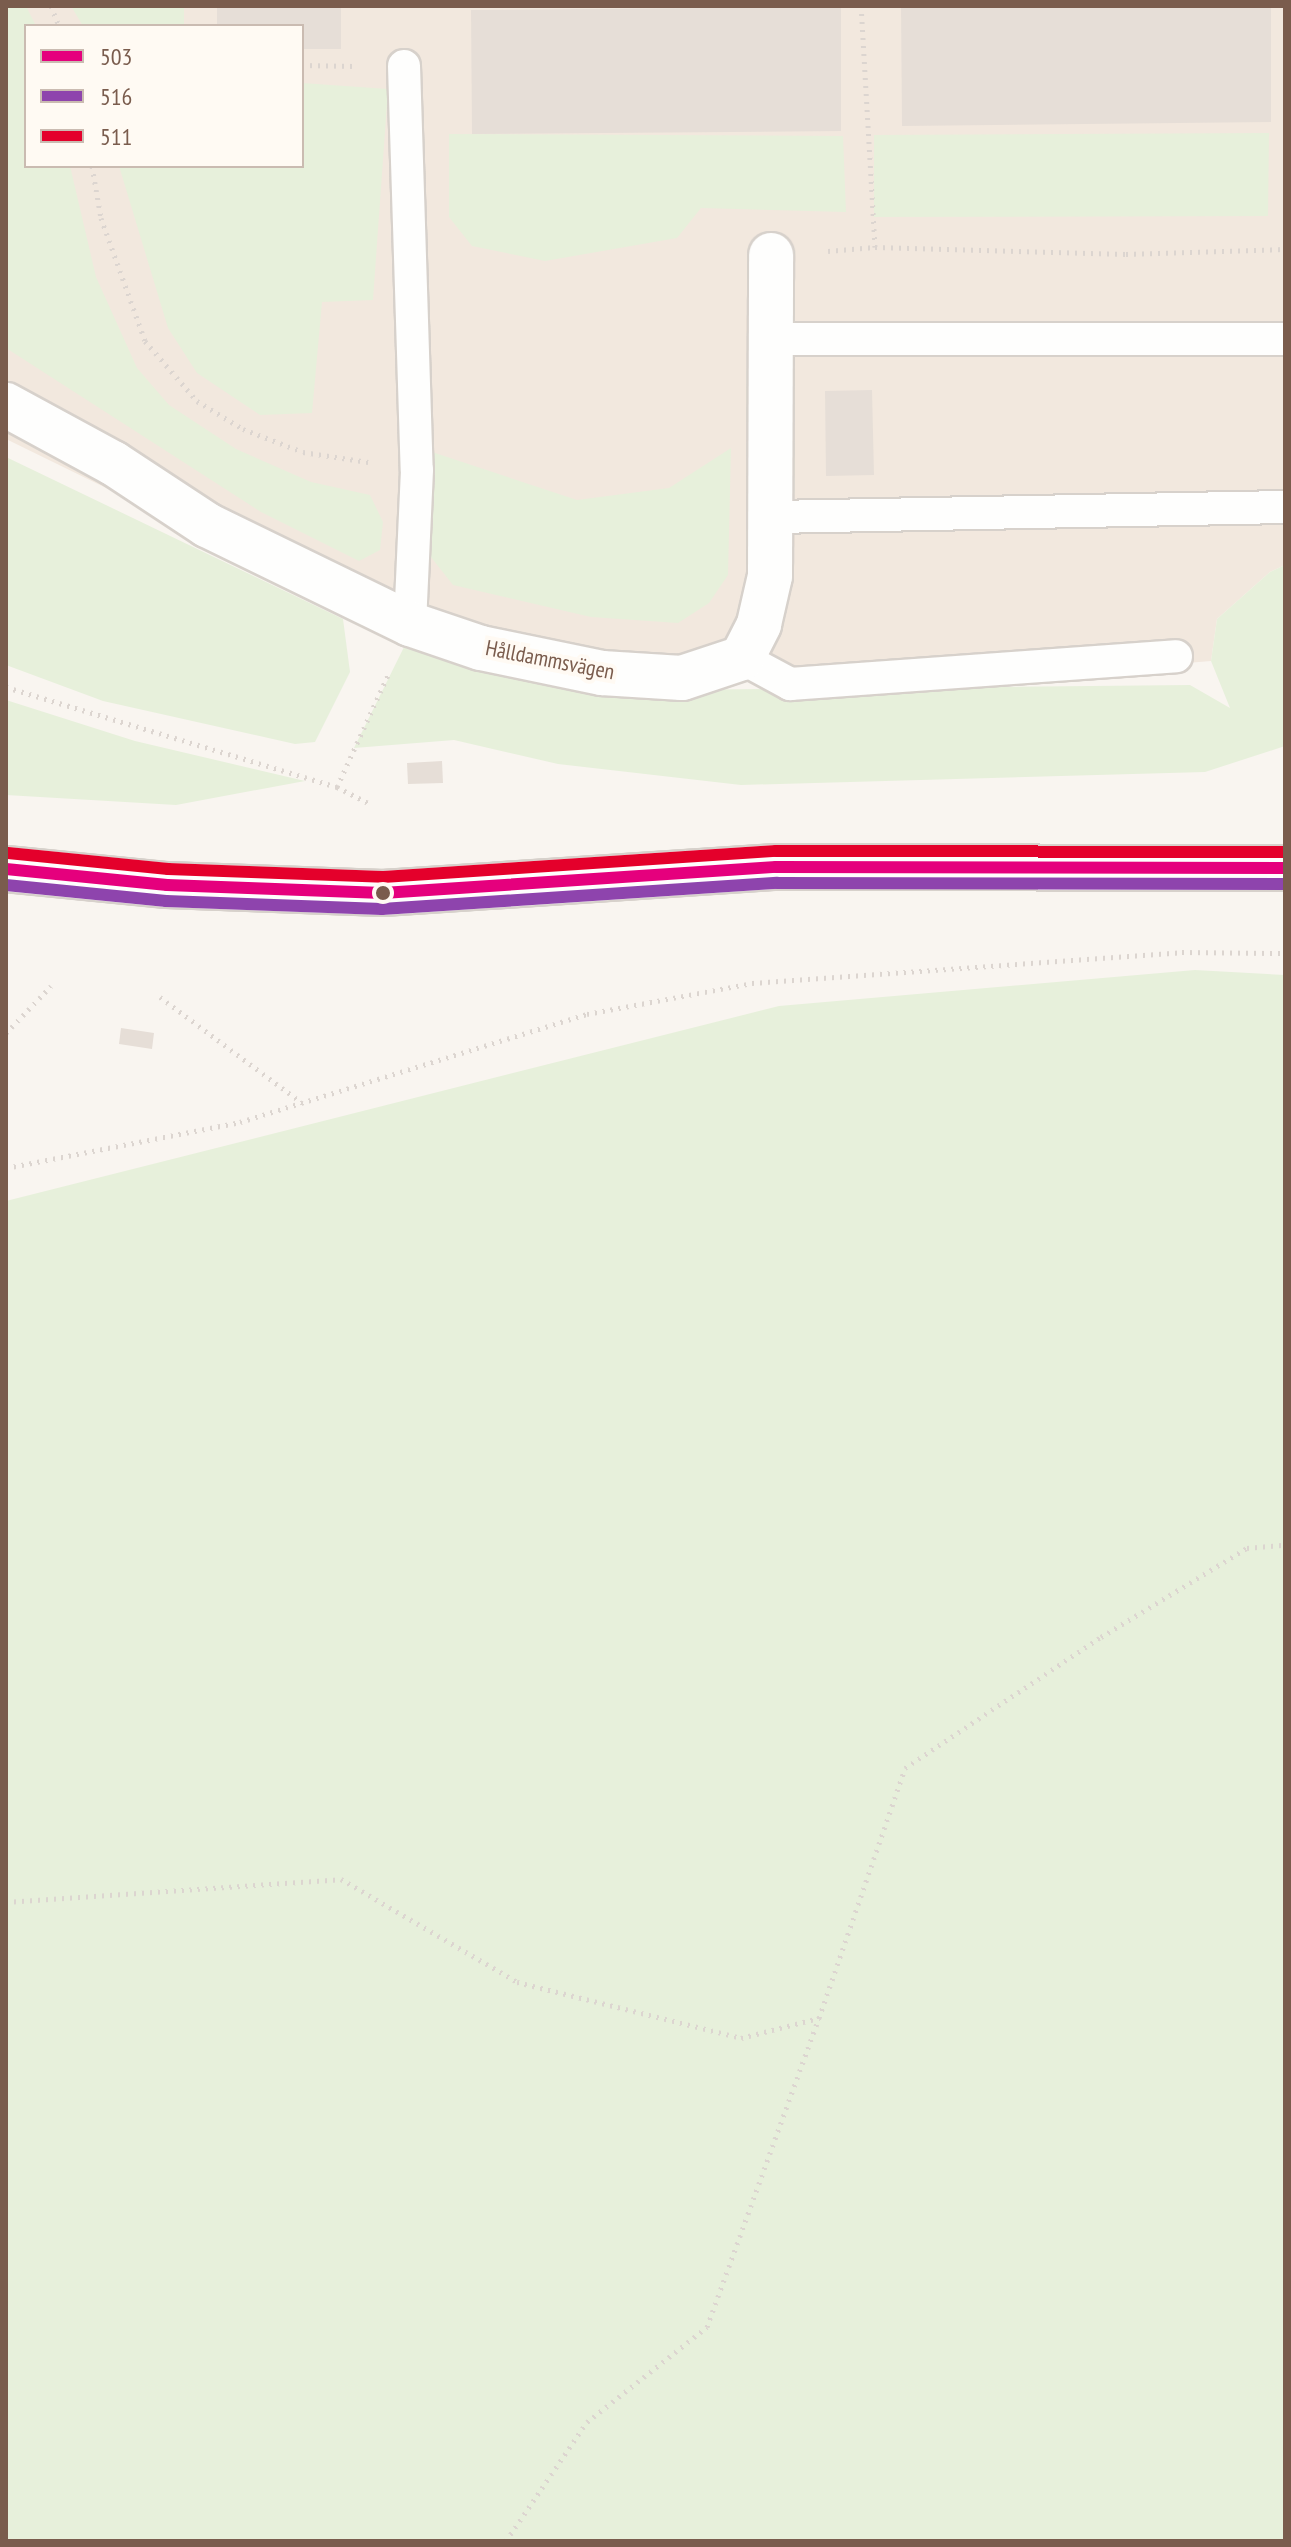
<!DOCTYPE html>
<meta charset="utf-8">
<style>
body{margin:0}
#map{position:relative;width:1291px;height:2547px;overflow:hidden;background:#f9f5f0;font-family:"PT Sans Narrow",sans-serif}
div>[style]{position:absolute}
.residential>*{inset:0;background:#f2e8de}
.green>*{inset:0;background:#e7f0db}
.building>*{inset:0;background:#e6ded7}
.path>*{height:5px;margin-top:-2.5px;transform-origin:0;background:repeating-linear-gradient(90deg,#dcd5d0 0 2px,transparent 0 8px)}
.roads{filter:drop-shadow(2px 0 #d7d1cb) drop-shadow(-2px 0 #d7d1cb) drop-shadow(0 2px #d7d1cb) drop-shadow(0 -2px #d7d1cb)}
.service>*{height:32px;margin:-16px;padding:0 16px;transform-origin:16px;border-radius:16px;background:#fefefd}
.minor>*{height:44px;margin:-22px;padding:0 22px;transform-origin:22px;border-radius:22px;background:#fefefd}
.tertiary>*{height:44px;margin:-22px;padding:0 22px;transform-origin:22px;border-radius:22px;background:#fefefd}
.bus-1>*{height:12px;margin:-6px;padding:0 6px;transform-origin:6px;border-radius:6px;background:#e5007d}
.bus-2>*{height:12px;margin:-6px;padding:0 6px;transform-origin:6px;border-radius:6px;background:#8e44ad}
.bus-3>*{height:12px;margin:-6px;padding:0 6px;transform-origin:6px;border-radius:6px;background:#e4002b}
.dots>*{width:22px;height:22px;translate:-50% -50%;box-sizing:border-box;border:4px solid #fffaf3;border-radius:50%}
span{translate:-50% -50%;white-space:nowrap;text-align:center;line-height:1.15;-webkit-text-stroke:8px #fffaf3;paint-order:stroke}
.street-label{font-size:22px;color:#7a5c4d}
.frame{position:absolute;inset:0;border:8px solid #7a5c4d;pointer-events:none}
.legend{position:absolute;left:24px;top:24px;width:280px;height:144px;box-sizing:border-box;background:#fffaf3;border:2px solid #cabbb1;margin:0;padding:10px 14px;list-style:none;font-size:24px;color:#7a5c4d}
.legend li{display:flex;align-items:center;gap:16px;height:40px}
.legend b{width:40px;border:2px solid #cabbb1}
</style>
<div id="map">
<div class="residential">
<i style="clip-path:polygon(evenodd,6px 6px,1285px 6px,1285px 565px,1270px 572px,1217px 619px,1211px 661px,1055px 674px,638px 681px,196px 532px,6px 439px,6px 6px,26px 26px,302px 26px,302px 166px,26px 166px,26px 26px)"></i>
</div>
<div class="green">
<i style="clip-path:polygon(6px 6px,26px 6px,36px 26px,26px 26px,26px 166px,70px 166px,96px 277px,137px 368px,169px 405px,236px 449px,311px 482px,370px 495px,383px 522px,380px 550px,359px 561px,261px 512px,6px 348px)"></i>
<i style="clip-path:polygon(71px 6px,184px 6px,184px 26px,83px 26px)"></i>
<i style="clip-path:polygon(302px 83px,388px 89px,373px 300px,322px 302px,312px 413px,260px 415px,197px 373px,168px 328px,119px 166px,302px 166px)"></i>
<i style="clip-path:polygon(1269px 133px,1268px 216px,874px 217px,874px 135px)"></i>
<i style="clip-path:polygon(449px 134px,843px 136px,846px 212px,701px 208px,677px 238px,545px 261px,472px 246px,449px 217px)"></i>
<i style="clip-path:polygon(731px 448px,728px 575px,709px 603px,678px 623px,591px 617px,453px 585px,427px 552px,429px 451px,577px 500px,669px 488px)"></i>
<i style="clip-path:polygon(6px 457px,343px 619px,350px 672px,315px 742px,295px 744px,103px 701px,6px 665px)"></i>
<i style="clip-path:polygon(1285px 565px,1285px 746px,1205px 772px,741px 785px,558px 764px,454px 740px,354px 748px,408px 639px,570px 691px,1190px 685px,1230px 708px,1211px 661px,1217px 619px,1270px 572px)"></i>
<i style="clip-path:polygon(6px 700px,135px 741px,305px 781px,176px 805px,6px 795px)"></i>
<i style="clip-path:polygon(1195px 970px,1285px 975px,1285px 2541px,6px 2541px,6px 1201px,779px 1006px)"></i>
</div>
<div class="building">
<i style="clip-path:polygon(217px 6px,341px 6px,341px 49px,302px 49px,302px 26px,217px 26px)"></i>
<i style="clip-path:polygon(901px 6px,1271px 6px,1271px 122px,902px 126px)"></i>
<i style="clip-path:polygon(841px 7px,841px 131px,472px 134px,471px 10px)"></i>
<i style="clip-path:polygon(872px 390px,874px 475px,826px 476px,825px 391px)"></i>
<i style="clip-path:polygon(442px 761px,443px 783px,408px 784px,407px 763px)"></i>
<i style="clip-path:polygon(121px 1028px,154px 1033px,152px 1049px,119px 1044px)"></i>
</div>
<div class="path">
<i style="left:51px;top:6px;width:22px;rotate:68deg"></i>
<i style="left:302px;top:65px;width:53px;rotate:1.1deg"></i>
<i style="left:92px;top:166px;width:53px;rotate:80.2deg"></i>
<i style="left:101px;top:218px;width:131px;rotate:70.3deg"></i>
<i style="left:145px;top:341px;width:79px;rotate:49.1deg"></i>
<i style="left:197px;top:401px;width:54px;rotate:31.3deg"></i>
<i style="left:243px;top:429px;width:64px;rotate:21deg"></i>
<i style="left:303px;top:452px;width:66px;rotate:8.7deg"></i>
<i style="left:875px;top:247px;width:251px;rotate:1.6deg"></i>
<i style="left:1126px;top:254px;width:159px;rotate:-1.8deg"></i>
<i style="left:828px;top:251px;width:47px;rotate:-4.9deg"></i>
<i style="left:875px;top:247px;width:241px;rotate:-93.3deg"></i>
<i style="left:6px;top:687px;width:346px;rotate:16.8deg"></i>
<i style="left:337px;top:787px;width:39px;rotate:27deg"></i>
<i style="left:337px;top:787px;width:123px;rotate:-65.5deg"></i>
<i style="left:160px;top:997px;width:177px;rotate:36.7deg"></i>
<i style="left:6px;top:1033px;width:65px;rotate:-46.2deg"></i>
<i style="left:6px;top:1168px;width:238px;rotate:-11.1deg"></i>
<i style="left:240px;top:1122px;width:363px;rotate:-17.3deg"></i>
<i style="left:587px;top:1014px;width:168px;rotate:-10.6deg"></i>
<i style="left:752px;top:983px;width:431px;rotate:-4.1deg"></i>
<i style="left:1182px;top:952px;width:103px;rotate:0.6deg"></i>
<i style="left:6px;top:1902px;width:336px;rotate:-3.9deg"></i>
<i style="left:341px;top:1879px;width:204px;rotate:30.3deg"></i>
<i style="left:517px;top:1982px;width:231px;rotate:14deg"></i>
<i style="left:741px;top:2038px;width:81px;rotate:-14.4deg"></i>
<i style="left:819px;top:2018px;width:264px;rotate:-71deg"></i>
<i style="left:905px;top:1768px;width:236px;rotate:-33.8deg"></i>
<i style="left:1101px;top:1637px;width:171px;rotate:-31.4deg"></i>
<i style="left:1247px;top:1548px;width:38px;rotate:-5deg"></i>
<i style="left:506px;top:2541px;width:144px;rotate:-55.8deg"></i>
<i style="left:587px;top:2422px;width:153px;rotate:-38.4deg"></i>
<i style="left:707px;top:2327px;width:329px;rotate:-70.1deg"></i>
</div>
<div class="roads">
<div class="service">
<i style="left:404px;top:66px;width:404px;rotate:88.2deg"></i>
<i style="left:417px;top:470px;width:154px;rotate:92.6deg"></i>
<i style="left:774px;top:339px;width:511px"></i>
<i style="left:774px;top:517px;width:511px;rotate:-1.12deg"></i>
<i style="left:742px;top:658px;width:55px;rotate:28.4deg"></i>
<i style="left:790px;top:684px;width:387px;rotate:-4.1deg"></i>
</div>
<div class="minor">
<i style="left:6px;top:405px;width:122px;rotate:28.5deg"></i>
<i style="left:113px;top:463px;width:113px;rotate:33.4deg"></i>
<i style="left:207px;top:525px;width:226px;rotate:26deg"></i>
<i style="left:410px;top:624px;width:75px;rotate:18.7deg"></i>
<i style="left:481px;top:648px;width:124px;rotate:11.7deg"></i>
<i style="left:602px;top:673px;width:80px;rotate:3.6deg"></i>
<i style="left:682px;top:678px;width:63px;rotate:-18.4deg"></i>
<i style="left:742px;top:658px;width:38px;rotate:-63deg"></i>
<i style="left:759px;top:624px;width:49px;rotate:-77.1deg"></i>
<i style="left:770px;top:576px;width:321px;rotate:-89.8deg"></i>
</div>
<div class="tertiary">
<i style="left:6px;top:869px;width:162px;rotate:5.7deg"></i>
<i style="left:167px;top:885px;width:216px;rotate:2.1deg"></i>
<i style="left:383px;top:893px;width:394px;rotate:-3.8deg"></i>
<i style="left:776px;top:867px;width:509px;rotate:0.11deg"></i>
</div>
</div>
<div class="bus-1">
<i style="left:6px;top:869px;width:162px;rotate:5.7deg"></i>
<i style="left:167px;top:885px;width:216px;rotate:2.1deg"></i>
<i style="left:383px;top:893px;width:394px;rotate:-3.8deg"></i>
<i style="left:776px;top:867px;width:509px;rotate:0.11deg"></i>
</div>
<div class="bus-2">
<i style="left:6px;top:885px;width:161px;rotate:5.7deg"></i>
<i style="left:166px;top:901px;width:216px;rotate:2.1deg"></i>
<i style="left:382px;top:909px;width:396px;rotate:-3.8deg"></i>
<i style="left:777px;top:883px;width:508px;rotate:0.11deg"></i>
</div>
<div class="bus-3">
<i style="left:8px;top:853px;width:161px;rotate:5.7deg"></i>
<i style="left:168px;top:869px;width:215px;rotate:2.1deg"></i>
<i style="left:383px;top:877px;width:394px;rotate:-3.8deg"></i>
<i style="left:776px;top:851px;width:509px;rotate:0.11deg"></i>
</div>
<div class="dots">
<i style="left:383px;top:893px;background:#7a5c4d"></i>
</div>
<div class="street-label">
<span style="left:550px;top:660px;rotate:11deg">Hålldammsvägen</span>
</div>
<div class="frame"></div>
<ul class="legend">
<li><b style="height:10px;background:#e5007d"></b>503</li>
<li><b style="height:10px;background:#8e44ad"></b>516</li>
<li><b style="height:10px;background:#e4002b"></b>511</li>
</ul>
</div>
